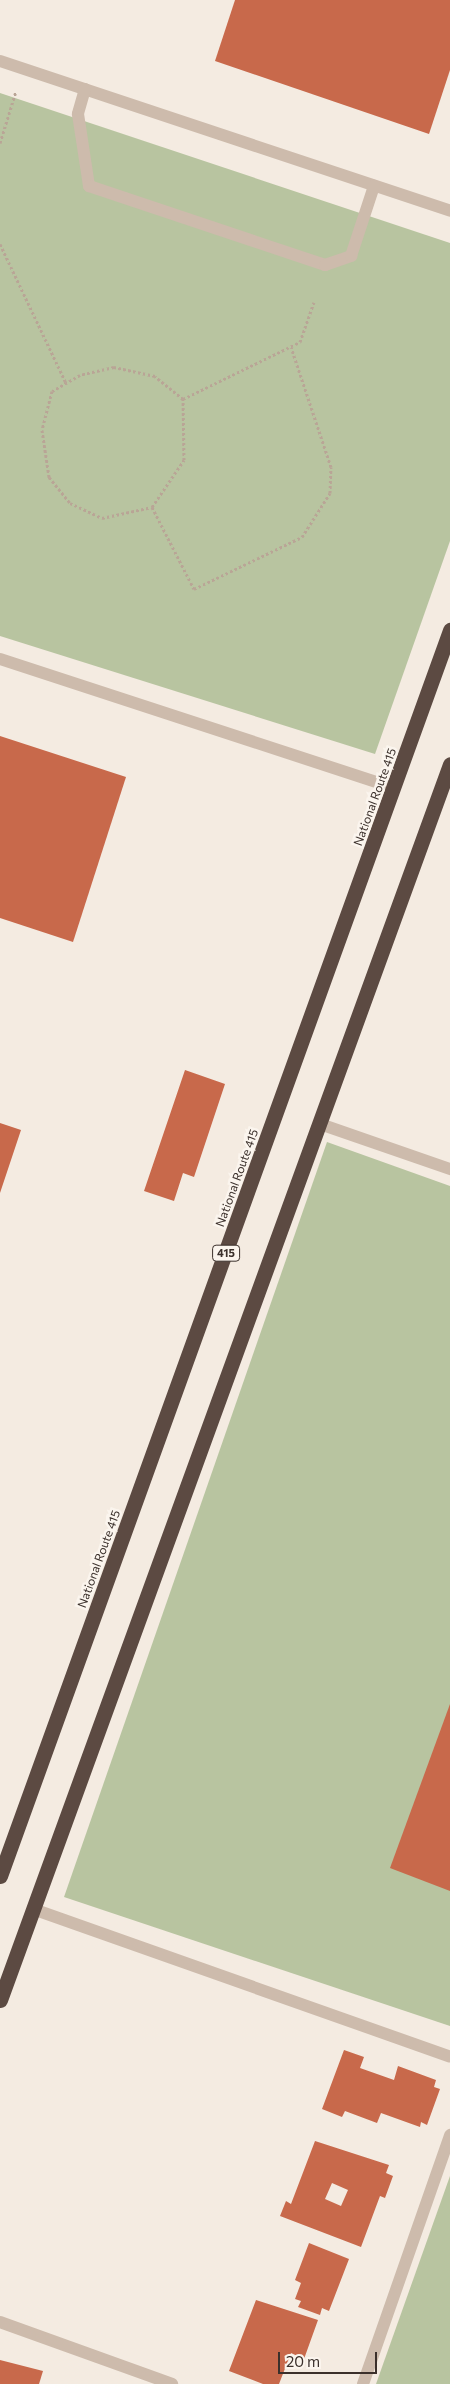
<!DOCTYPE html>
<style>
body{margin:0}
#map{position:relative;width:450px;height:2384px;overflow:hidden;background:#f4ebe1;font-family:Commissioner,sans-serif}
div>[style]{position:absolute}
.green>*{inset:0;background:#b8c4a0}
.building>*{inset:0;background:#c8694b}
.path>*{height:3px;margin-top:-1.5px;transform-origin:0;background:repeating-linear-gradient(90deg,#b9a596 0 2.5px,transparent 0 5px)}
.minor>*{height:12px;margin:-6px;padding:0 6px;transform-origin:6px;border-radius:6px;background:#cdbbac}
.highway>*{height:15px;margin:-7.5px;padding:0 7.5px;transform-origin:7.5px;border-radius:7.5px;background:#5c4a42}
span{translate:-50% -50%;white-space:nowrap;text-align:center;line-height:1.15;-webkit-text-stroke:5px #fbf5ee;paint-order:stroke}
.shield-label span{padding:1px 4px;background:#fbf5ee;border:1px solid;border-radius:4px;-webkit-text-stroke-width:0}
.shield-label{font-size:11px;color:#3b302b;font-weight:700}
.street-label{font-size:12px;color:#3b302b}
.scale{position:absolute;left:278px;top:2352px;width:99px;height:22px;box-sizing:border-box;border:2px solid #3b302b;border-top:0;padding-left:6px;font-size:15px;line-height:18px;white-space:nowrap;color:#3b302b;-webkit-text-stroke:4px #fbf5ee;paint-order:stroke}
</style>
<div id="map">
<div class="green">
<i style="clip-path:polygon(0 93px,450px 243px,450px 541px,375px 754px,0 636px)"></i>
<i style="clip-path:polygon(327px 1142px,450px 1186px,450px 2026px,64px 1897px)"></i>
<i style="clip-path:polygon(450px 2176px,450px 2384px,376px 2384px)"></i>
</div>
<div class="building">
<i style="clip-path:polygon(235px 0,450px 0,450px 70px,429px 134px,215px 61px)"></i>
<i style="clip-path:polygon(0 736px,126px 777px,73px 942px,0 918px)"></i>
<i style="clip-path:polygon(185px 1070px,225px 1084px,194px 1177px,183px 1173px,174px 1201px,144px 1191px)"></i>
<i style="clip-path:polygon(0 1123px,21px 1130px,0 1193px)"></i>
<i style="clip-path:polygon(450px 1704px,450px 1891px,390px 1868px)"></i>
<i style="clip-path:polygon(344px 2050px,364px 2057px,360px 2068px,394px 2080px,398px 2066px,436px 2080px,434px 2087px,440px 2089px,427px 2125px,421px 2122px,420px 2127px,381px 2113px,377px 2123px,345px 2111px,342px 2117px,322px 2109px)"></i>
<i style="clip-path:polygon(evenodd,315px 2141px,389px 2165px,386px 2173px,393px 2176px,385px 2198px,380px 2196px,361px 2247px,280px 2216px,286px 2201px,291px 2204px,315px 2141px,332px 2183px,348px 2190px,341px 2206px,325px 2199px,332px 2183px)"></i>
<i style="clip-path:polygon(309px 2243px,349px 2259px,329px 2311px,322px 2308px,320px 2315px,298px 2307px,301px 2301px,295px 2299px,301px 2283px,295px 2280px)"></i>
<i style="clip-path:polygon(256px 2300px,318px 2320px,304px 2359px,291px 2353px,279px 2384px,263px 2384px,229px 2371px)"></i>
<i style="clip-path:polygon(0 2360px,43px 2371px,39px 2384px,0 2384px)"></i>
</div>
<div class="path">
<i style="left:0;top:143px;width:54px;rotate:-72.9deg"></i>
<i style="left:0;top:244px;width:154px;rotate:64.6deg"></i>
<i style="left:183px;top:399px;width:36px;rotate:-141deg"></i>
<i style="left:155px;top:376px;width:42px;rotate:-167.6deg"></i>
<i style="left:114px;top:367px;width:35px;rotate:167deg"></i>
<i style="left:80px;top:375px;width:32px;rotate:150deg"></i>
<i style="left:52px;top:391px;width:40px;rotate:104.4deg"></i>
<i style="left:42px;top:430px;width:48px;rotate:81.5deg"></i>
<i style="left:49px;top:477px;width:33px;rotate:51deg"></i>
<i style="left:70px;top:503px;width:35px;rotate:25deg"></i>
<i style="left:102px;top:518px;width:51px;rotate:-12.4deg"></i>
<i style="left:152px;top:507px;width:57px;rotate:-55.8deg"></i>
<i style="left:184px;top:460px;width:61px;rotate:-90.9deg"></i>
<i style="left:183px;top:399px;width:130px;rotate:-26deg"></i>
<i style="left:300px;top:342px;width:42px;rotate:-70.7deg"></i>
<i style="left:152px;top:507px;width:92px;rotate:62.9deg"></i>
<i style="left:194px;top:589px;width:120px;rotate:-25.7deg"></i>
<i style="left:302px;top:537px;width:52px;rotate:-57.5deg"></i>
<i style="left:330px;top:493px;width:26px;rotate:-88deg"></i>
<i style="left:331px;top:467px;width:126px;rotate:-108.4deg"></i>
</div>
<div class="minor">
<i style="left:0;top:61px;width:474px;rotate:18.4deg"></i>
<i style="left:85px;top:89px;width:26px;rotate:106deg"></i>
<i style="left:78px;top:114px;width:73px;rotate:81.3deg"></i>
<i style="left:89px;top:186px;width:249px;rotate:18.5deg"></i>
<i style="left:325px;top:265px;width:28px;rotate:-19deg"></i>
<i style="left:351px;top:256px;width:74px;rotate:-71.8deg"></i>
<i style="left:0;top:659px;width:415px;rotate:18.1deg"></i>
<i style="left:320px;top:1124px;width:138px;rotate:19.1deg"></i>
<i style="left:33px;top:1909px;width:442px;rotate:19.5deg"></i>
<i style="left:0;top:2322px;width:183px;rotate:19.8deg"></i>
<i style="left:363px;top:2384px;width:264px;rotate:-70.7deg"></i>
</div>
<div class="highway">
<i style="left:0;top:1876px;width:1325px;rotate:-70.14deg"></i>
<i style="left:0;top:2000px;width:1315px;rotate:-69.99deg"></i>
</div>
<div class="shield-label">
<span style="left:226px;top:1253px">415</span>
</div>
<div class="street-label">
<span style="left:375px;top:797px;rotate:-70deg">National Route 415</span>
<span style="left:237px;top:1178px;rotate:-70deg">National Route 415</span>
<span style="left:99px;top:1559px;rotate:-70deg">National Route 415</span>
</div>
<div class="scale">20 m</div>
</div>
